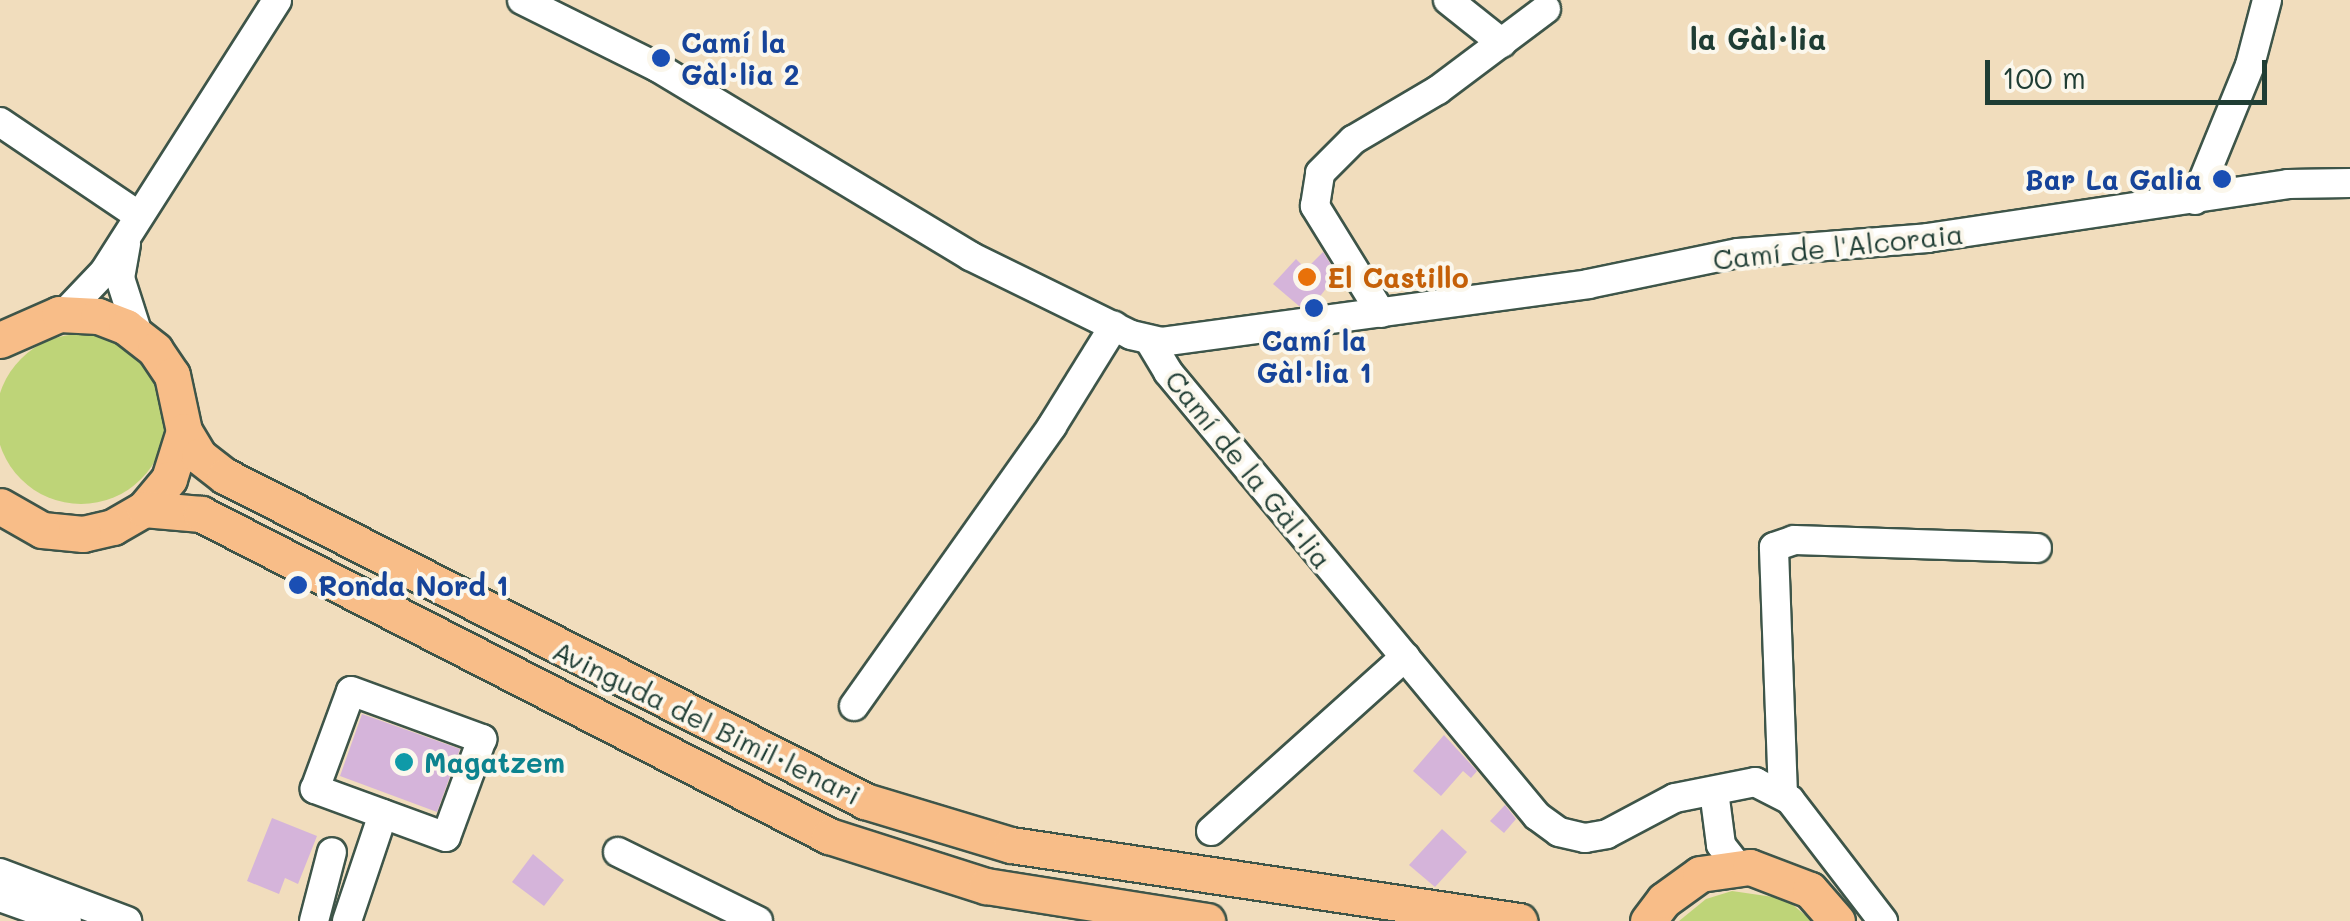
<!DOCTYPE html>
<meta charset="utf-8">
<style>
body{margin:0}
#map{position:relative;width:2350px;height:921px;overflow:hidden;background:#f1ddbd;font-family:Mali,sans-serif}
div>[style]{position:absolute}
.green>*{inset:0;background:#bed478}
.round{border-radius:50%}
.building>*{inset:0;background:#d5b4da}
.roads{filter:drop-shadow(2px 0 #3e5549) drop-shadow(-2px 0 #3e5549) drop-shadow(0 2px #3e5549) drop-shadow(0 -2px #3e5549)}
.minor>*{height:28px;margin:-14px;padding:0 14px;transform-origin:14px;border-radius:14px;background:#fff}
.major>*{height:35px;margin:-17.5px;padding:0 17.5px;transform-origin:17.5px;border-radius:17.5px;background:#f8bd88}
.dots>*{width:28px;height:28px;translate:-50% -50%;box-sizing:border-box;border:5px solid #fbf7ec;border-radius:50%}
span{translate:-50% -50%;white-space:nowrap;text-align:center;line-height:1.15;-webkit-text-stroke:8px #fbf7ec;paint-order:stroke}
.transit-label{font-size:28px;color:#164399;font-weight:700}
.left{translate:0 -50%;text-align:left}
.right{translate:-100% -50%;text-align:right}
.street-label{font-size:28px;color:#1f3d34}
.food-label{font-size:28px;color:#c56008;font-weight:700}
.culture-label{font-size:28px;color:#0d838f;font-weight:700}
.neighbourhood-label{font-size:30px;color:#1f3d34;font-weight:700}
.scale{position:absolute;left:1985px;top:60px;width:282px;height:45px;box-sizing:border-box;border:5px solid #1f3d34;border-top:0;padding-left:12px;font-size:30px;line-height:35px;white-space:nowrap;color:#1f3d34;-webkit-text-stroke:8px #fbf7ec;paint-order:stroke}
</style>
<div id="map">
<div class="green">
<i class="round" style="left:-4px;top:334px;width:170px;height:170px"></i>
<i style="clip-path:polygon(1732px 891px,1786px 899px,1812px 921px,1679px 921px,1706px 899px)"></i>
</div>
<div class="building">
<i style="clip-path:polygon(1323px 252px,1337px 274px,1315px 303px,1299px 306px,1273px 284px,1296px 259px,1306px 269px)"></i>
<i style="clip-path:polygon(362px 714px,460px 749px,437px 812px,340px 776px)"></i>
<i style="clip-path:polygon(1444px 735px,1477px 771px,1471px 778px,1463px 771px,1441px 796px,1413px 771px)"></i>
<i style="clip-path:polygon(1505px 805px,1516px 819px,1504px 833px,1490px 821px)"></i>
<i style="clip-path:polygon(272px 818px,317px 836px,298px 884px,285px 878px,279px 894px,247px 881px)"></i>
<i style="clip-path:polygon(1442px 829px,1467px 852px,1435px 887px,1409px 865px)"></i>
<i style="clip-path:polygon(533px 854px,564px 880px,544px 906px,512px 882px)"></i>
</div>
<div class="roads">
<div class="minor">
<i style="left:522px;top:0;width:151px;rotate:26.4deg"></i>
<i style="left:657px;top:67px;width:366px;rotate:31.1deg"></i>
<i style="left:970px;top:256px;width:179px;rotate:26.1deg"></i>
<i style="left:1131px;top:335px;width:31px;rotate:13deg"></i>
<i style="left:1161px;top:342px;width:431px;rotate:-7.7deg"></i>
<i style="left:1588px;top:284px;width:153px;rotate:-11.7deg"></i>
<i style="left:1738px;top:253px;width:190px;rotate:-4.5deg"></i>
<i style="left:1927px;top:238px;width:365px;rotate:-8.5deg"></i>
<i style="left:2288px;top:184px;width:62px;rotate:-0.9deg"></i>
<i style="left:1448px;top:0;width:69px;rotate:38.5deg"></i>
<i style="left:0;top:122px;width:166px;rotate:34deg"></i>
<i style="left:2195px;top:200px;width:146px;rotate:-67.8deg"></i>
<i style="left:2250px;top:65px;width:67px;rotate:-75.3deg"></i>
<i style="left:126px;top:244px;width:35px;rotate:100deg"></i>
<i style="left:120px;top:278px;width:59px;rotate:72.2deg"></i>
<i style="left:65px;top:313px;width:57px;rotate:-46.4deg"></i>
<i style="left:104px;top:272px;width:322px;rotate:-57.5deg"></i>
<i style="left:1381px;top:313px;width:126px;rotate:-121.7deg"></i>
<i style="left:1315px;top:206px;width:33px;rotate:-81deg"></i>
<i style="left:1320px;top:173px;width:47px;rotate:-45deg"></i>
<i style="left:1353px;top:140px;width:99px;rotate:-30.5deg"></i>
<i style="left:1438px;top:90px;width:135px;rotate:-36.9deg"></i>
<i style="left:1149px;top:340px;width:37px;rotate:59deg"></i>
<i style="left:1168px;top:372px;width:577px;rotate:50.27deg"></i>
<i style="left:1537px;top:816px;width:27px;rotate:36deg"></i>
<i style="left:1559px;top:832px;width:27px;rotate:13deg"></i>
<i style="left:1585px;top:838px;width:22px;rotate:-10deg"></i>
<i style="left:1607px;top:834px;width:77px;rotate:-27.9deg"></i>
<i style="left:1675px;top:798px;width:82px;rotate:-11.3deg"></i>
<i style="left:1755px;top:782px;width:39px;rotate:27deg"></i>
<i style="left:1790px;top:800px;width:153px;rotate:52.5deg"></i>
<i style="left:351px;top:691px;width:140px;rotate:20.1deg"></i>
<i style="left:482px;top:739px;width:104px;rotate:110.2deg"></i>
<i style="left:446px;top:837px;width:140px;rotate:-159.9deg"></i>
<i style="left:315px;top:789px;width:104px;rotate:-69.8deg"></i>
<i style="left:854px;top:706px;width:343px;rotate:-54.7deg"></i>
<i style="left:1052px;top:426px;width:118px;rotate:-58.2deg"></i>
<i style="left:1714px;top:791px;width:54px;rotate:82.6deg"></i>
<i style="left:1721px;top:845px;width:28px;rotate:52deg"></i>
<i style="left:1783px;top:795px;width:248px;rotate:-92.1deg"></i>
<i style="left:1774px;top:547px;width:21px;rotate:-19deg"></i>
<i style="left:1794px;top:540px;width:243px;rotate:1.9deg"></i>
<i style="left:1211px;top:831px;width:261px;rotate:-41.9deg"></i>
<i style="left:618px;top:852px;width:156px;rotate:26.2deg"></i>
<i style="left:0;top:873px;width:136px;rotate:20.7deg"></i>
<i style="left:0;top:897px;width:71px;rotate:19.7deg"></i>
<i style="left:314px;top:921px;width:71px;rotate:-75.4deg"></i>
<i style="left:347px;top:921px;width:113px;rotate:-71.4deg"></i>
</div>
<div class="major">
<i style="left:0;top:340px;width:64px;rotate:-23.8deg"></i>
<i style="left:59px;top:314px;width:39px;rotate:3deg"></i>
<i style="left:98px;top:316px;width:30px;rotate:21deg"></i>
<i style="left:126px;top:327px;width:37px;rotate:38deg"></i>
<i style="left:155px;top:350px;width:30px;rotate:56deg"></i>
<i style="left:172px;top:375px;width:57px;rotate:77.9deg"></i>
<i style="left:184px;top:431px;width:50px;rotate:107.4deg"></i>
<i style="left:169px;top:479px;width:39px;rotate:130deg"></i>
<i style="left:144px;top:509px;width:36px;rotate:150deg"></i>
<i style="left:113px;top:527px;width:31px;rotate:167deg"></i>
<i style="left:83px;top:534px;width:41px;rotate:-174.4deg"></i>
<i style="left:42px;top:530px;width:48px;rotate:-150.3deg"></i>
<i style="left:184px;top:431px;width:29px;rotate:59deg"></i>
<i style="left:199px;top:456px;width:33px;rotate:38deg"></i>
<i style="left:225px;top:476px;width:718px;rotate:26.92deg"></i>
<i style="left:865px;top:801px;width:152px;rotate:16.8deg"></i>
<i style="left:1011px;top:845px;width:514px;rotate:8.51deg"></i>
<i style="left:144px;top:509px;width:57px;rotate:5deg"></i>
<i style="left:201px;top:514px;width:706px;rotate:27.15deg"></i>
<i style="left:829px;top:836px;width:165px;rotate:17.7deg"></i>
<i style="left:986px;top:886px;width:224px;rotate:9deg"></i>
<i style="left:1648px;top:921px;width:26px;rotate:-53deg"></i>
<i style="left:1664px;top:900px;width:44px;rotate:-35.8deg"></i>
<i style="left:1700px;top:874px;width:50px;rotate:-8deg"></i>
<i style="left:1750px;top:867px;width:64px;rotate:21deg"></i>
<i style="left:1810px;top:890px;width:41px;rotate:48.9deg"></i>
</div>
</div>
<div class="dots">
<i style="left:661px;top:58px;background:#1a4fb4"></i>
<i style="left:2222px;top:179px;background:#1a4fb4"></i>
<i style="left:1307px;top:277px;background:#e8710a"></i>
<i style="left:1314px;top:308px;background:#1a4fb4"></i>
<i style="left:298px;top:585px;background:#1a4fb4"></i>
<i style="left:404px;top:762px;background:#0f9aa8"></i>
</div>
<div class="transit-label">
<span class="left" style="left:681px;top:58px">Camí la<br>Gàl·lia 2</span>
<span class="right" style="left:2202px;top:179px">Bar La Galia</span>
<span style="left:1314px;top:356px">Camí la<br>Gàl·lia 1</span>
<span class="left" style="left:318px;top:585px">Ronda Nord 1</span>
</div>
<div class="street-label">
<span style="left:1838px;top:246px;rotate:-6deg">Camí de l'Alcoraia</span>
<span style="left:1249px;top:469px;rotate:51deg">Camí de la Gàl·lia</span>
<span style="left:707px;top:722px;rotate:26deg">Avinguda del Bimil·lenari</span>
</div>
<div class="food-label">
<span class="left" style="left:1327px;top:277px">El Castillo</span>
</div>
<div class="culture-label">
<span class="left" style="left:424px;top:762px">Magatzem</span>
</div>
<div class="neighbourhood-label">
<span style="left:1758px;top:38px">la Gàl·lia</span>
</div>
<div class="scale">100 m</div>
</div>
